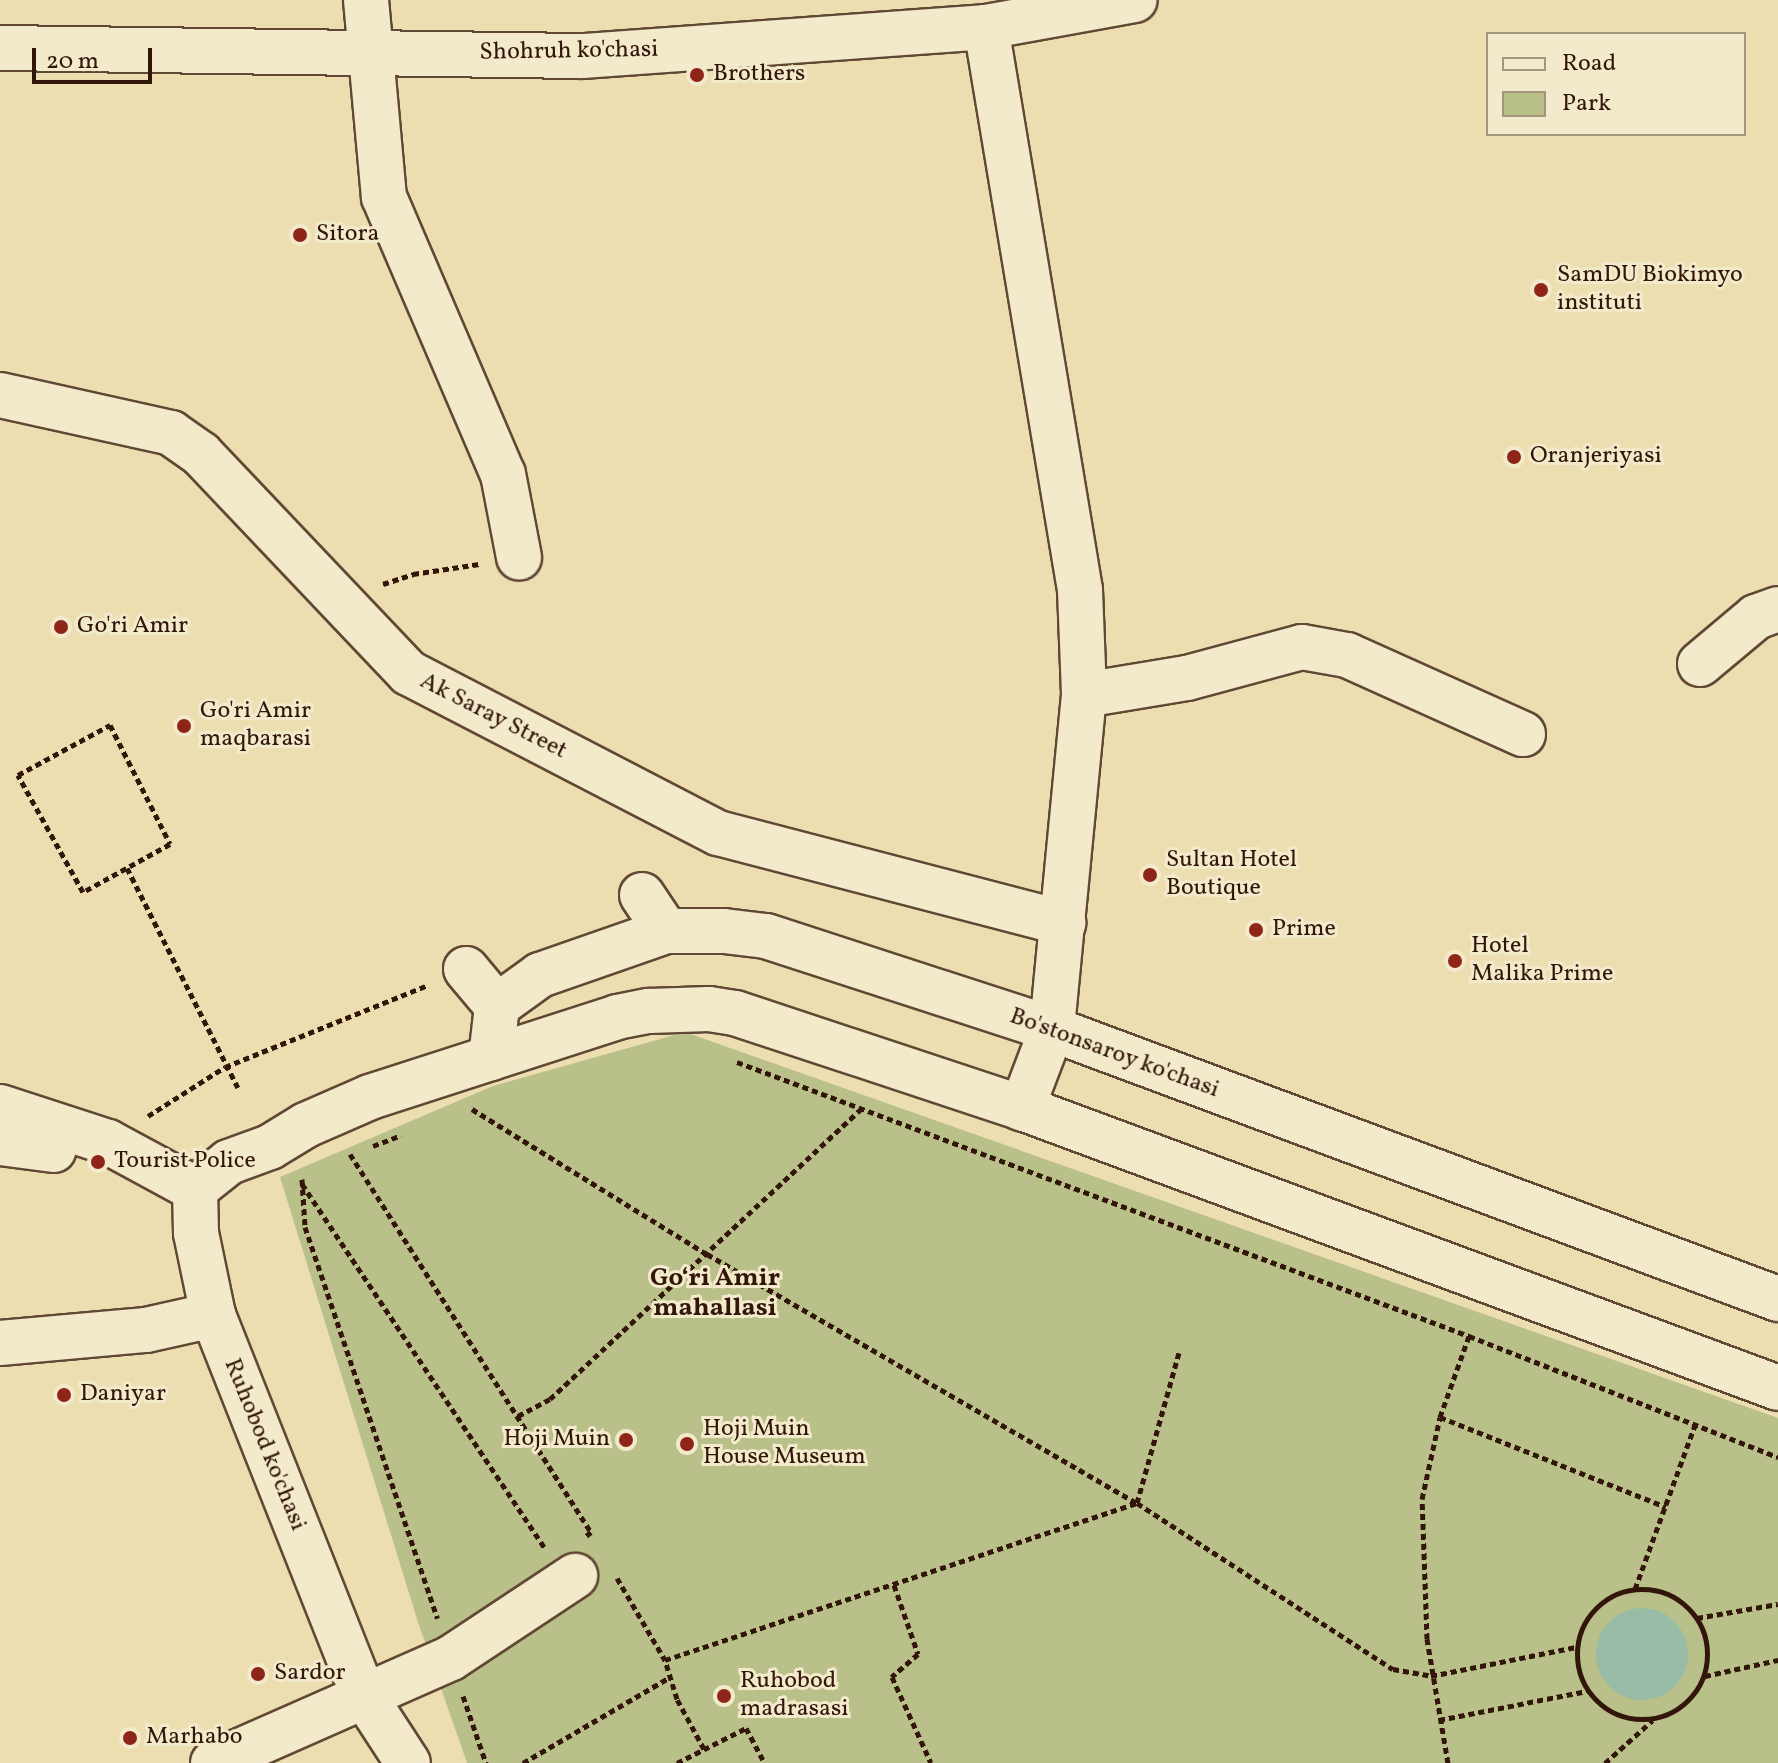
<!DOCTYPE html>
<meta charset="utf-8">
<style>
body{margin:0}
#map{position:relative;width:1778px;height:1763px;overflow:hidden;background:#ecdeb0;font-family:Vollkorn,serif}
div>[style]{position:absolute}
.green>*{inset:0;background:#bac089}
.water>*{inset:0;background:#99bca7}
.round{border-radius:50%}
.path>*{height:5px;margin-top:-2.5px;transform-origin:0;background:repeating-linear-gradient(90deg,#33160a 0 6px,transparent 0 10px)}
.path>.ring{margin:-2.5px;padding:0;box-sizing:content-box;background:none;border:5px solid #33160a;border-radius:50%}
.roads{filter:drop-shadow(2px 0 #614834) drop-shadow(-2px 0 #614834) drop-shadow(0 2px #614834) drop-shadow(0 -2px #614834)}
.minor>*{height:44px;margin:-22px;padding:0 22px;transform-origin:22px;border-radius:22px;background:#f3eacc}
.dots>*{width:22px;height:22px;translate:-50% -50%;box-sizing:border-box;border:4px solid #f3eacc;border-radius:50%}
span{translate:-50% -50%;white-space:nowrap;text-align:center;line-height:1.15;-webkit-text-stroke:6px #f3eacc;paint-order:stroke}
.street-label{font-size:24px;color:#33160a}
.poi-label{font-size:24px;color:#33160a}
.left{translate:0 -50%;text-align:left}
.right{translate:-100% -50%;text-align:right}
.neighbourhood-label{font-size:26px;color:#33160a;font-weight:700}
.legend{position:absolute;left:1486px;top:32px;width:260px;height:104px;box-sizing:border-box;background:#f3eacc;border:2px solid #a6957e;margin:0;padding:10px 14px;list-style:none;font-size:24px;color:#33160a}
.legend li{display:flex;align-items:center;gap:16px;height:40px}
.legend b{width:40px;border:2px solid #a6957e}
.scale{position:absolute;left:32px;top:48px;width:120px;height:36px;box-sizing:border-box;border:4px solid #33160a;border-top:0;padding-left:10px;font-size:24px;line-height:28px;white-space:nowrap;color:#33160a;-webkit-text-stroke:6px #f3eacc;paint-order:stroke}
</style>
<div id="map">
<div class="green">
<i style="clip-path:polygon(685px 1032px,1778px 1418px,1778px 1763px,467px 1763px,418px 1622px,280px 1177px,493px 1086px)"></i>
</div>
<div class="water">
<i class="round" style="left:1596px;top:1608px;width:92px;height:92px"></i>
</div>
<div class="path">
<i style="left:383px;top:584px;width:32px;rotate:-18deg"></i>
<i style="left:413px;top:574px;width:67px;rotate:-8.6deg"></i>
<i style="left:110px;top:725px;width:133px;rotate:63.2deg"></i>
<i style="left:170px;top:844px;width:99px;rotate:151.1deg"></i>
<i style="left:83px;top:892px;width:134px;rotate:-119.1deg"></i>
<i style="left:18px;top:775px;width:105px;rotate:-28.5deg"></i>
<i style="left:127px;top:868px;width:246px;rotate:63.2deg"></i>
<i style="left:737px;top:1062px;width:782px;rotate:20.52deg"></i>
<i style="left:1469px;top:1336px;width:332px;rotate:21.4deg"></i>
<i style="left:472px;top:1109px;width:276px;rotate:31.7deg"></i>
<i style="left:707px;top:1254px;width:497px;rotate:30.1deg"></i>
<i style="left:1137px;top:1503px;width:305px;rotate:33deg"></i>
<i style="left:1393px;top:1669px;width:39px;rotate:10deg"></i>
<i style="left:1431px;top:1676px;width:148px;rotate:-11.3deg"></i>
<i style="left:148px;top:1116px;width:91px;rotate:-32.5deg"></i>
<i style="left:225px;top:1067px;width:219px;rotate:-22deg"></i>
<i style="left:373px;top:1146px;width:30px;rotate:-21deg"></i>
<i style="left:350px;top:1154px;width:448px;rotate:57.5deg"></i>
<i style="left:591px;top:1532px;width:6px;rotate:141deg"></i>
<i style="left:302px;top:1179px;width:48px;rotate:86.4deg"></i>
<i style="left:305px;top:1227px;width:413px;rotate:71.3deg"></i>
<i style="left:302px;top:1184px;width:438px;rotate:56.3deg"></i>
<i style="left:518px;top:1416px;width:36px;rotate:-28deg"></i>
<i style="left:550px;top:1399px;width:428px;rotate:-43deg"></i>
<i style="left:1440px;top:1417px;width:243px;rotate:21.7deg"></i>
<i style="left:617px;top:1578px;width:95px;rotate:59.7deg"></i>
<i style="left:894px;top:1585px;width:73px;rotate:70.8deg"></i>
<i style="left:918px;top:1654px;width:35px;rotate:139deg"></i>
<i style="left:892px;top:1677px;width:94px;rotate:65.6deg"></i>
<i class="ring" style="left:1577px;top:1589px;width:125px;height:125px"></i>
<i style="left:1635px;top:1589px;width:178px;rotate:-69.9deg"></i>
<i style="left:1697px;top:1618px;width:82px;rotate:-9.8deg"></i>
<i style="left:1705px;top:1676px;width:75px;rotate:-12.4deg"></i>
<i style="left:463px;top:1696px;width:71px;rotate:71.1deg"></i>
<i style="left:1439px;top:1720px;width:151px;rotate:-11.1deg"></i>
<i style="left:704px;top:1749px;width:57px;rotate:-118.4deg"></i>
<i style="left:677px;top:1699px;width:41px;rotate:-107.1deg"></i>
<i style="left:665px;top:1660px;width:497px;rotate:-18.4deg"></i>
<i style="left:1137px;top:1503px;width:156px;rotate:-74.4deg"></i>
<i style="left:523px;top:1763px;width:170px;rotate:-30.3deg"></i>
<i style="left:677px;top:1763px;width:77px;rotate:-26.9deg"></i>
<i style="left:746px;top:1728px;width:40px;rotate:62deg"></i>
<i style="left:1448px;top:1763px;width:126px;rotate:-99.6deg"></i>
<i style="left:1427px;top:1639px;width:140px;rotate:-92deg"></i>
<i style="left:1422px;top:1499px;width:84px;rotate:-77.6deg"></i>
<i style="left:1440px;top:1417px;width:86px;rotate:-70.3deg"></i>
<i style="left:1605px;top:1763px;width:64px;rotate:-41.9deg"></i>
</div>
<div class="roads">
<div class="minor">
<i style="left:366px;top:0;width:198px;rotate:84.8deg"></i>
<i style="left:384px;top:197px;width:301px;rotate:66.8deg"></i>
<i style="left:503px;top:474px;width:85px;rotate:79.1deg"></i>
<i style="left:986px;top:27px;width:571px;rotate:80.52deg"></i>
<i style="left:1080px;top:590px;width:105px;rotate:87.8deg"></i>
<i style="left:1084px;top:695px;width:336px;rotate:95.5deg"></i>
<i style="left:1052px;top:1029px;width:85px;rotate:110.8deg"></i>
<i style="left:0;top:48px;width:583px;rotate:0.79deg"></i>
<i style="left:583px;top:56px;width:404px;rotate:-4.1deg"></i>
<i style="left:986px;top:27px;width:151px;rotate:-10.3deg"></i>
<i style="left:0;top:395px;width:175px;rotate:12.5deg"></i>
<i style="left:171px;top:433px;width:37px;rotate:35deg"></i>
<i style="left:201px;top:454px;width:302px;rotate:46.5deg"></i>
<i style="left:409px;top:673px;width:348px;rotate:27.4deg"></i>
<i style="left:718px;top:833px;width:357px;rotate:14.6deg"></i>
<i style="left:1700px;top:664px;width:73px;rotate:-40deg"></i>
<i style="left:1756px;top:617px;width:23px;rotate:-20deg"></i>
<i style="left:1084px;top:695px;width:104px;rotate:-9.4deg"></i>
<i style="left:1187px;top:678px;width:119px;rotate:-15.1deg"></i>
<i style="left:1302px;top:647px;width:46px;rotate:10.1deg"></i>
<i style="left:1347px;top:655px;width:193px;rotate:24.2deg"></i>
<i style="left:642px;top:895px;width:43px;rotate:56.3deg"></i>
<i style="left:466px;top:969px;width:48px;rotate:50deg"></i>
<i style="left:491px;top:1058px;width:52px;rotate:-83.4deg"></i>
<i style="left:497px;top:1006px;width:53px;rotate:-35.8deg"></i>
<i style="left:540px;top:975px;width:133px;rotate:-19.2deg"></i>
<i style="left:666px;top:931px;width:58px"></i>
<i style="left:724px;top:931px;width:42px;rotate:6.8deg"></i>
<i style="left:766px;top:936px;width:301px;rotate:18deg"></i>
<i style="left:1052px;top:1029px;width:775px;rotate:20.4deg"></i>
<i style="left:0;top:1107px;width:114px;rotate:18deg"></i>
<i style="left:108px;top:1142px;width:99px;rotate:28.4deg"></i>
<i style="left:0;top:1143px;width:54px;rotate:7.4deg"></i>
<i style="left:195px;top:1189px;width:43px;rotate:-38.5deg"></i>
<i style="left:229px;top:1162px;width:44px;rotate:-20.1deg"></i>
<i style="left:270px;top:1147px;width:42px;rotate:-31.4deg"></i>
<i style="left:306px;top:1125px;width:70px;rotate:-23.6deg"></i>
<i style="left:370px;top:1097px;width:260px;rotate:-17.9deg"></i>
<i style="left:617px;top:1017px;width:33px;rotate:-11deg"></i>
<i style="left:649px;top:1011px;width:60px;rotate:-1.9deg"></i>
<i style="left:709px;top:1009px;width:26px;rotate:9deg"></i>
<i style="left:735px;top:1013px;width:302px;rotate:18.3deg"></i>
<i style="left:1022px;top:1108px;width:806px;rotate:20.32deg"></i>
<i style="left:195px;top:1189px;width:44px;rotate:88.7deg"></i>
<i style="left:196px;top:1233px;width:84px;rotate:78.3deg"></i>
<i style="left:213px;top:1315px;width:408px;rotate:68.4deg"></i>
<i style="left:363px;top:1694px;width:82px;rotate:56.9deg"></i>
<i style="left:0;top:1343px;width:147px;rotate:-5.1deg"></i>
<i style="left:146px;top:1330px;width:69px;rotate:-12.6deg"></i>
<i style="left:213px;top:1763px;width:260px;rotate:-23.8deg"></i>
<i style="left:451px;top:1658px;width:149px;rotate:-33.5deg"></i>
</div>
</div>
<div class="dots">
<i style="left:697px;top:75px;background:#8f2418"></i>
<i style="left:300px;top:235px;background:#8f2418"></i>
<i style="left:1541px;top:290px;background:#8f2418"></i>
<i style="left:1514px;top:457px;background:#8f2418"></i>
<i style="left:61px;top:627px;background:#8f2418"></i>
<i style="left:184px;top:726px;background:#8f2418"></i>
<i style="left:1150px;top:875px;background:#8f2418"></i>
<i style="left:1256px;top:930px;background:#8f2418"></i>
<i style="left:1455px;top:961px;background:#8f2418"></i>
<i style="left:98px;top:1162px;background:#8f2418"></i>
<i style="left:64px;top:1395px;background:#8f2418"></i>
<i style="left:626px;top:1440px;background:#8f2418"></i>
<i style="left:687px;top:1444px;background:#8f2418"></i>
<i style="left:258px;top:1674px;background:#8f2418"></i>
<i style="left:724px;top:1696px;background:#8f2418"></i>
<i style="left:130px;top:1738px;background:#8f2418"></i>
</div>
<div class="street-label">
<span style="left:569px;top:52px;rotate:-1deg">Shohruh ko'chasi</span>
<span style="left:493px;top:717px;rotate:27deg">Ak Saray Street</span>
<span style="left:1114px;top:1054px;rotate:20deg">Bo'stonsaroy ko'chasi</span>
<span style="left:264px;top:1445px;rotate:68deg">Ruhobod ko'chasi</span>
</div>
<div class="poi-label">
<span class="left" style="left:713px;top:75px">Brothers</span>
<span class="left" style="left:316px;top:235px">Sitora</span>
<span class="left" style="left:1557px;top:290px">SamDU Biokimyo<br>instituti</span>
<span class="left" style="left:1530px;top:457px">Oranjeriyasi</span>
<span class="left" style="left:77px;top:627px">Go'ri Amir</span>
<span class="left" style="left:200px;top:726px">Go'ri Amir<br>maqbarasi</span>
<span class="left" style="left:1166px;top:875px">Sultan Hotel<br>Boutique</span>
<span class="left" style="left:1272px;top:930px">Prime</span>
<span class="left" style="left:1471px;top:961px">Hotel<br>Malika Prime</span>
<span class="left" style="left:114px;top:1162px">Tourist Police</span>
<span class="left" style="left:80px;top:1395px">Daniyar</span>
<span class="left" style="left:703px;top:1444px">Hoji Muin<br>House Museum</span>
<span class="right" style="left:610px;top:1440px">Hoji Muin</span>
<span class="left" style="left:274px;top:1674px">Sardor</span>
<span class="left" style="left:740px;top:1696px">Ruhobod<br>madrasasi</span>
<span class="left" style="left:146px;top:1738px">Marhabo</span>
</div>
<div class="neighbourhood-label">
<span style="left:715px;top:1294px">Go‘ri Amir<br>mahallasi</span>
</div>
<ul class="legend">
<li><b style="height:10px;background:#f3eacc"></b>Road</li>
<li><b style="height:22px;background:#bac089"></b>Park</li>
</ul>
<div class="scale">20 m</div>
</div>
